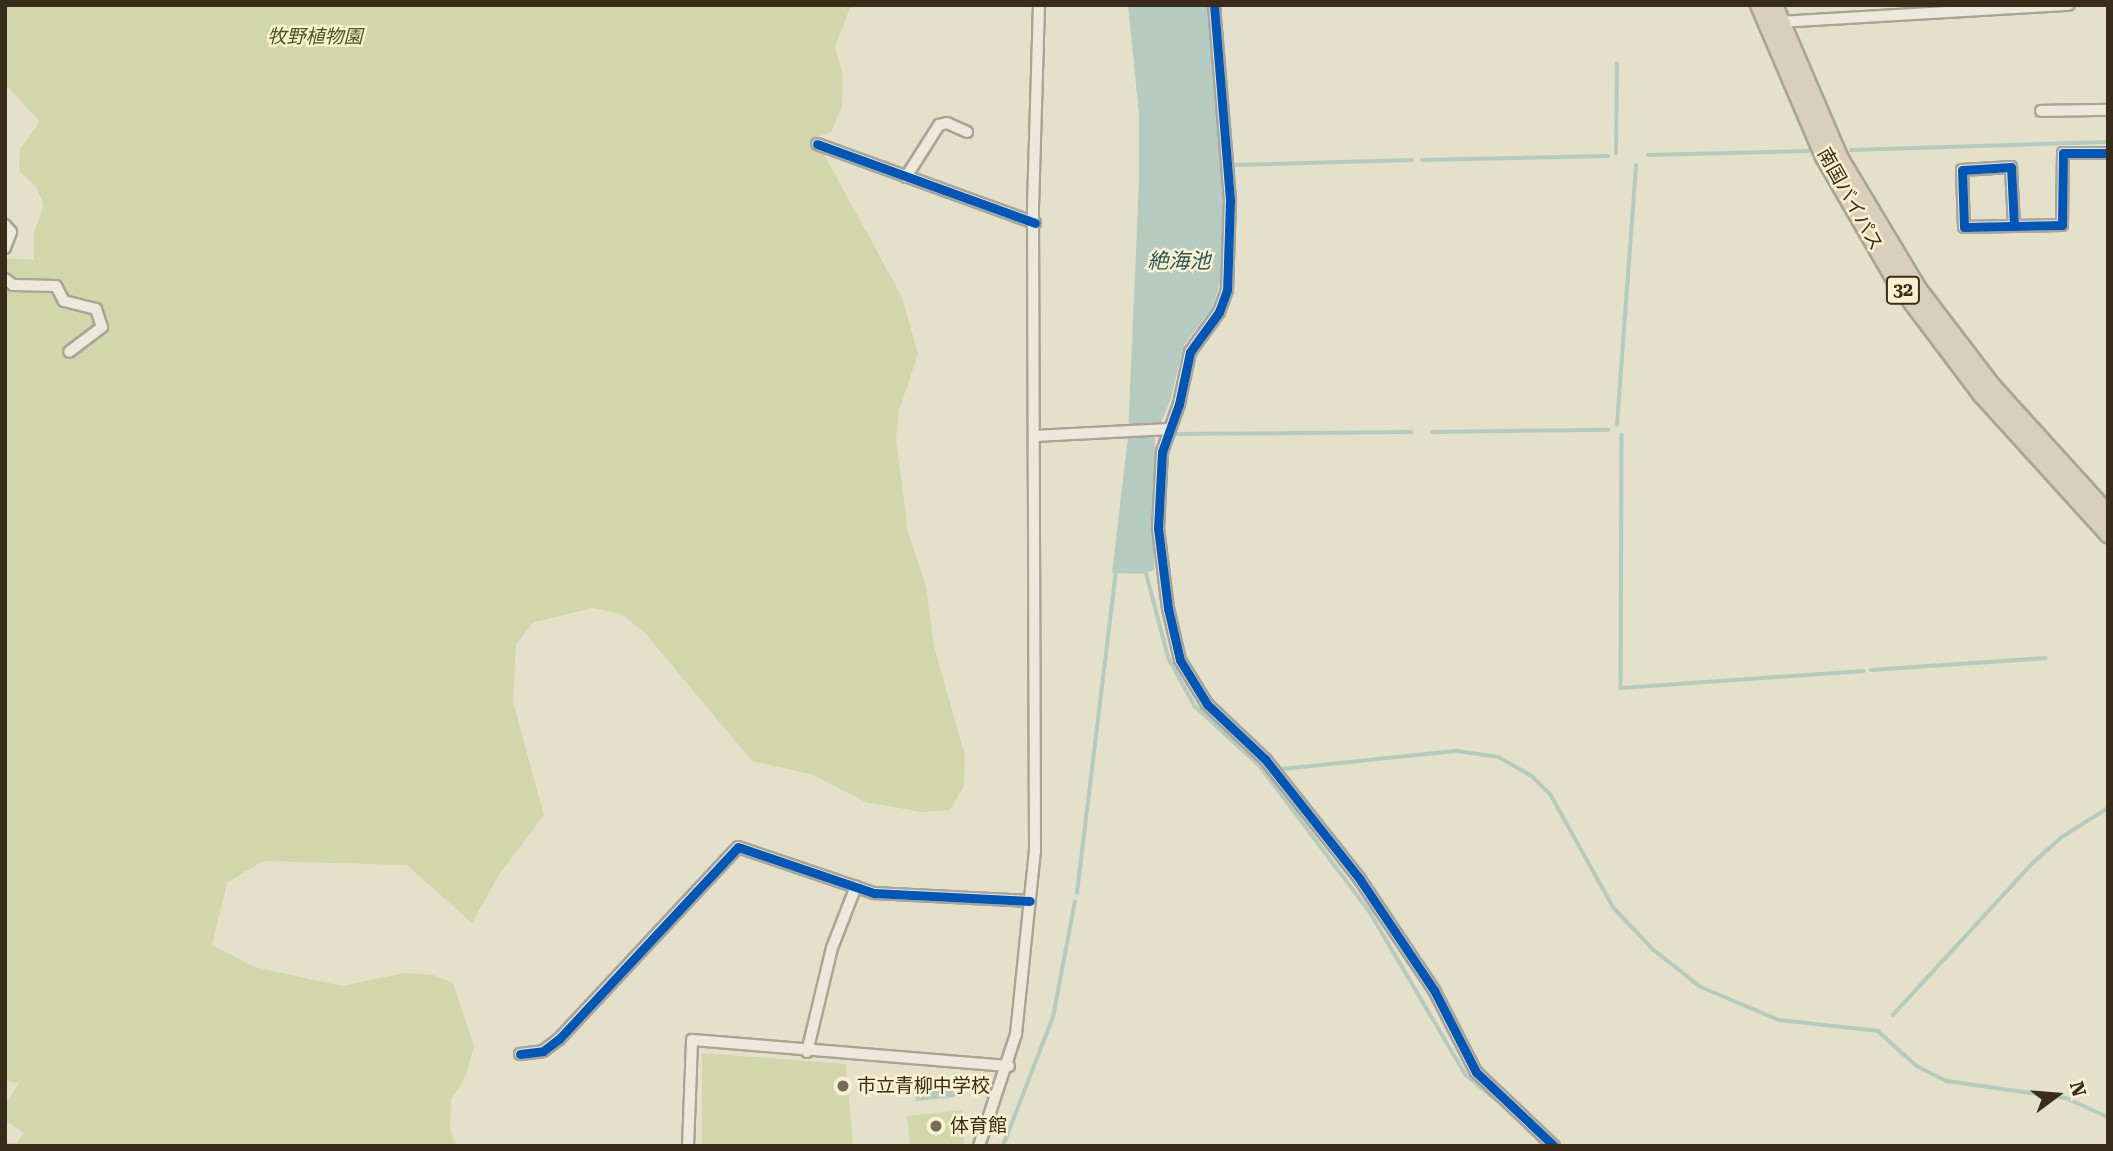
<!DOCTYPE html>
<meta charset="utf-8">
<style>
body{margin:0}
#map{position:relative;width:2113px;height:1151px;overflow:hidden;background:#e5e0ca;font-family:"Roboto Serif","Noto Sans JP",serif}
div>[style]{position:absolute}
.green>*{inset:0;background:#d2d7ab}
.water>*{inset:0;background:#b6cbc0}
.stream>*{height:3.5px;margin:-1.75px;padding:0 1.75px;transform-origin:1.75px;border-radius:1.75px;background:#b6cbc0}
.roads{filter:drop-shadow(2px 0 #aaa494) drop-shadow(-2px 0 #aaa494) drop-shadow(0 2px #aaa494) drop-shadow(0 -2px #aaa494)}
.minor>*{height:10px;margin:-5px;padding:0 5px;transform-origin:5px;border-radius:5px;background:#ece9dc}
.highway>*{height:16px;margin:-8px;padding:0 8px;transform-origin:8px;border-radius:8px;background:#d8d0ba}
.cycleway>*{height:9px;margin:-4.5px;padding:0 4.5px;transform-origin:4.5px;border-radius:4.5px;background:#0057b8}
.dots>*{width:19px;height:19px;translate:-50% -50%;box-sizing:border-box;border:4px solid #f8f0ce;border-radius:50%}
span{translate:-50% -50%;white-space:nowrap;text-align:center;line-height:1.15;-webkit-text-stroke:5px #f8f0ce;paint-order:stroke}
.shield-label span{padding:2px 5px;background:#f8f0ce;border:2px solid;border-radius:5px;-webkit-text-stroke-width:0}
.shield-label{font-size:18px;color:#392c1b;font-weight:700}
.park-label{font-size:19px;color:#445720;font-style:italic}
.street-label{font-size:19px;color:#392c1b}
.poi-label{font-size:19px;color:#392c1b}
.left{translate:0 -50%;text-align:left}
.water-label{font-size:21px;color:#29585a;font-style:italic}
.frame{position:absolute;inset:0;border:7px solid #392c1b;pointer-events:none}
.north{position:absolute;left:2022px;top:1060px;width:70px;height:70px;-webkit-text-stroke:5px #f8f0ce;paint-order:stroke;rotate:74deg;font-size:19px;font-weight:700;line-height:28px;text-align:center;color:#392c1b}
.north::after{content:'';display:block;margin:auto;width:24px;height:32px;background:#392c1b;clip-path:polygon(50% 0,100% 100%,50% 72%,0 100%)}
</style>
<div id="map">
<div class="green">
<i style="clip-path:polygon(5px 5px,851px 5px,835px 47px,843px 76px,842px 106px,831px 132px,815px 138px,902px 297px,918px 354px,899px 410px,896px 439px,908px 532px,926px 586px,934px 646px,965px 756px,964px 786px,950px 810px,922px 812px,865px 802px,814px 775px,752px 761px,644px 632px,621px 614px,593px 608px,534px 622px,516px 644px,513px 702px,544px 815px,498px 876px,472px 923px,407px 865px,263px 861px,227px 883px,212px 945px,254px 967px,342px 986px,404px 973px,433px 975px,453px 983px,474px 1046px,466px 1075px,451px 1100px,450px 1128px,456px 1146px,5px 1146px,5px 1142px,16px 1143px,24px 1133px,5px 1120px,5px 1105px,19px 1083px,5px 1081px,5px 258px,34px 260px,34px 232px,44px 205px,36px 187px,19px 171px,20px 149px,40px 122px,5px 84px)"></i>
<i style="clip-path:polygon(702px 1053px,846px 1064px,853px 1146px,702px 1146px)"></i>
<i style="clip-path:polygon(963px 1110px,964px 1146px,910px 1146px,907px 1116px)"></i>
</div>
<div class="water">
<i style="clip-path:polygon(1128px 5px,1209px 5px,1223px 170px,1223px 274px,1212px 308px,1184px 345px,1170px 401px,1155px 437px,1154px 570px,1141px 574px,1112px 573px,1128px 437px,1139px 180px,1139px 114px)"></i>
<i style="clip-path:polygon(954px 1078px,955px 1097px,916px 1101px,914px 1082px)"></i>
</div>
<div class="stream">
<i style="left:1851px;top:150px;width:257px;rotate:-1.8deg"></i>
<i style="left:1616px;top:154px;width:90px;rotate:-89.4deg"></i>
<i style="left:1648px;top:155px;width:160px;rotate:-1.4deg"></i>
<i style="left:1422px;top:160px;width:186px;rotate:-1.2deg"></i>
<i style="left:1233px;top:165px;width:179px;rotate:-1.6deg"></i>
<i style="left:1617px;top:425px;width:260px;rotate:-85.8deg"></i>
<i style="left:1432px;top:432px;width:176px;rotate:-0.7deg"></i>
<i style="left:1176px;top:434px;width:235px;rotate:-0.5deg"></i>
<i style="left:1622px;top:435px;width:253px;rotate:90.2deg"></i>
<i style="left:1621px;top:688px;width:243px;rotate:-4deg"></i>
<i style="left:1145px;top:568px;width:94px;rotate:75.2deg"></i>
<i style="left:1169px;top:659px;width:54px;rotate:61deg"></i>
<i style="left:1195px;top:706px;width:88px;rotate:42.7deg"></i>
<i style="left:1260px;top:766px;width:183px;rotate:53deg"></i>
<i style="left:1370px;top:912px;width:189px;rotate:59.5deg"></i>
<i style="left:1466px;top:1075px;width:63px;rotate:39.2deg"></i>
<i style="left:1871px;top:670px;width:175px;rotate:-3.9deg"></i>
<i style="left:1282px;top:769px;width:176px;rotate:-5.9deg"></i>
<i style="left:1457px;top:751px;width:42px;rotate:8.1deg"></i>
<i style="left:1499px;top:757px;width:39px;rotate:30deg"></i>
<i style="left:1533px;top:777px;width:25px;rotate:45deg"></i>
<i style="left:1551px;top:795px;width:129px;rotate:60.9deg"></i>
<i style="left:1614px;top:908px;width:57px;rotate:46.4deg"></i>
<i style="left:1653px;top:949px;width:61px;rotate:38.4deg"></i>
<i style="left:1701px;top:987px;width:85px;rotate:22.9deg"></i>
<i style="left:1779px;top:1020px;width:100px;rotate:6.3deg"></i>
<i style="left:1878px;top:1031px;width:52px;rotate:41.9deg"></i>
<i style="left:1917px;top:1066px;width:34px;rotate:27deg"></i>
<i style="left:1947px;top:1081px;width:120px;rotate:8.1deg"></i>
<i style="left:2066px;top:1098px;width:46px;rotate:24.3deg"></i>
<i style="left:1077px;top:893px;width:322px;rotate:-83.1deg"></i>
<i style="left:1893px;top:1015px;width:207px;rotate:-47.4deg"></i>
<i style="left:2033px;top:863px;width:39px;rotate:-42deg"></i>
<i style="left:2062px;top:837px;width:54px;rotate:-32.2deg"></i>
<i style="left:1533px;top:1132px;width:17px;rotate:54deg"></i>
<i style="left:1003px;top:1146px;width:138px;rotate:-68.8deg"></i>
<i style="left:1053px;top:1017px;width:117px;rotate:-79.2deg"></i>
</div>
<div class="roads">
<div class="minor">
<i style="left:1214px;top:5px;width:197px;rotate:85.3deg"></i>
<i style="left:1230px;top:201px;width:89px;rotate:91.9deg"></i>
<i style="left:1227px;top:290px;width:23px;rotate:110deg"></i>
<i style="left:1219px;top:312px;width:49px;rotate:125.9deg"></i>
<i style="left:1190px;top:352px;width:53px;rotate:101.9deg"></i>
<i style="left:1179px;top:404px;width:51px;rotate:109.5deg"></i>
<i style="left:1162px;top:452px;width:76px;rotate:93deg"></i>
<i style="left:1158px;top:528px;width:81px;rotate:82.9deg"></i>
<i style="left:1168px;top:608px;width:53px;rotate:77deg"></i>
<i style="left:1180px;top:660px;width:52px;rotate:58.5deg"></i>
<i style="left:1207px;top:704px;width:80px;rotate:43.5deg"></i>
<i style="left:1265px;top:759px;width:152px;rotate:51.7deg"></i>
<i style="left:1359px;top:878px;width:135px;rotate:56.2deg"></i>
<i style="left:1434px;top:990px;width:92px;rotate:62.9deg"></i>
<i style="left:1476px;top:1072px;width:108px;rotate:43.5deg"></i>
<i style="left:1780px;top:22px;width:289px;rotate:-3.4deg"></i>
<i style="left:2041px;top:111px;width:67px;rotate:-0.9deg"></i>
<i style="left:817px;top:144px;width:232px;rotate:19.9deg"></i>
<i style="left:906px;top:177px;width:62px;rotate:-57.6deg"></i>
<i style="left:939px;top:125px;width:8px;rotate:-14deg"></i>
<i style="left:947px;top:123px;width:22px;rotate:24deg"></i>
<i style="left:5px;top:225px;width:9px;rotate:49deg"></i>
<i style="left:11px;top:232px;width:17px;rotate:111deg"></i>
<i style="left:2014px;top:226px;width:59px;rotate:-92.9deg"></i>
<i style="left:2011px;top:167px;width:49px;rotate:176.5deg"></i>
<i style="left:1962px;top:170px;width:57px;rotate:88deg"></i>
<i style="left:1964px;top:227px;width:98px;rotate:-1.2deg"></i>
<i style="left:2062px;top:225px;width:72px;rotate:-89.2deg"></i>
<i style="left:2063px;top:153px;width:45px"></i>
<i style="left:5px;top:279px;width:10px;rotate:37deg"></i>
<i style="left:13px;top:285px;width:43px;rotate:1.3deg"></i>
<i style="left:56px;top:286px;width:17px;rotate:62deg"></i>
<i style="left:64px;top:301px;width:33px;rotate:14deg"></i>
<i style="left:96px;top:309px;width:19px;rotate:72deg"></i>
<i style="left:102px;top:327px;width:41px;rotate:142.9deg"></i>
<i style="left:1035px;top:436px;width:134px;rotate:-3deg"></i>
<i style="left:807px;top:1052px;width:107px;rotate:-76.5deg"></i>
<i style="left:832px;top:948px;width:66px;rotate:-68.8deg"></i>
<i style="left:520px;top:1054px;width:23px;rotate:-7deg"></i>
<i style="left:543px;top:1051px;width:20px;rotate:-37deg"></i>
<i style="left:559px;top:1039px;width:262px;rotate:-47deg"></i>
<i style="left:738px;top:847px;width:144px;rotate:18.7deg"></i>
<i style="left:874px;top:893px;width:156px;rotate:2.9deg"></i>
<i style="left:688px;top:1146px;width:106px;rotate:-87.8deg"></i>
<i style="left:692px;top:1040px;width:318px;rotate:4.7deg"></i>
<i style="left:979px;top:1146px;width:118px;rotate:-71.7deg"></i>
<i style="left:1016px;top:1034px;width:184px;rotate:-84.1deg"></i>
<i style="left:1035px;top:851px;width:644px;rotate:-90.18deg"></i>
<i style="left:1033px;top:207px;width:202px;rotate:-88.3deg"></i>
</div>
<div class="highway">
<i style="left:1759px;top:5px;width:165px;rotate:66.8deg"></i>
<i style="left:1824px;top:157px;width:143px;rotate:59.9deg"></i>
<i style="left:1896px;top:281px;width:143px;rotate:53deg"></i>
<i style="left:1982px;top:395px;width:188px;rotate:47.8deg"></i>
<i style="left:1774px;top:5px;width:168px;rotate:66.8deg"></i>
<i style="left:1840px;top:159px;width:152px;rotate:59deg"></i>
<i style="left:1918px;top:289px;width:123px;rotate:52.6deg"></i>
<i style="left:1993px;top:387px;width:171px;rotate:47.8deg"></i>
</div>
</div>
<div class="cycleway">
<i style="left:1214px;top:5px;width:197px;rotate:85.3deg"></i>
<i style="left:1230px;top:201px;width:89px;rotate:91.9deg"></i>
<i style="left:1227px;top:290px;width:23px;rotate:110deg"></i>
<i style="left:1219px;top:312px;width:49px;rotate:125.9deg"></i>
<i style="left:1190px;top:352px;width:53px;rotate:101.9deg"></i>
<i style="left:1179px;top:404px;width:51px;rotate:109.5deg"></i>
<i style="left:1162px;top:452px;width:76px;rotate:93deg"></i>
<i style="left:1158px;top:528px;width:81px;rotate:82.9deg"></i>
<i style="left:1168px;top:608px;width:53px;rotate:77deg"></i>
<i style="left:1180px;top:660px;width:52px;rotate:58.5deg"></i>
<i style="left:1207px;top:704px;width:80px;rotate:43.5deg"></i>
<i style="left:1265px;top:759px;width:152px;rotate:51.7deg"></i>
<i style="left:1359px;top:878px;width:135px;rotate:56.2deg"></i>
<i style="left:1434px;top:990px;width:92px;rotate:62.9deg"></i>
<i style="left:1476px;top:1072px;width:108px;rotate:43.5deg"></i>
<i style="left:817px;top:144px;width:232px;rotate:19.9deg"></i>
<i style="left:2014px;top:226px;width:59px;rotate:-92.9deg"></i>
<i style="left:2011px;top:167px;width:49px;rotate:176.5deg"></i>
<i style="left:1962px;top:170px;width:57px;rotate:88deg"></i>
<i style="left:1964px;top:227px;width:98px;rotate:-1.2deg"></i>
<i style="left:2062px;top:225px;width:72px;rotate:-89.2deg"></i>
<i style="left:2063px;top:153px;width:45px"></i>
<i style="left:520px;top:1054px;width:23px;rotate:-7deg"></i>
<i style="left:543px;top:1051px;width:20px;rotate:-37deg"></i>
<i style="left:559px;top:1039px;width:262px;rotate:-47deg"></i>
<i style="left:738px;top:847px;width:144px;rotate:18.7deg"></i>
<i style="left:874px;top:893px;width:156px;rotate:2.9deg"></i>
</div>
<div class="dots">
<i style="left:843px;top:1086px;background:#756b58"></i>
<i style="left:936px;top:1126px;background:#756b58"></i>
</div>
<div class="shield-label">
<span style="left:1903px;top:290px">32</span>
</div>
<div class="park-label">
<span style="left:315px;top:37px">牧野植物園</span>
</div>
<div class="street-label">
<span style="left:1850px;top:199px;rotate:61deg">南国バイパス</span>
</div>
<div class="poi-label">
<span class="left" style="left:857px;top:1086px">市立青柳中学校</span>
<span class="left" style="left:950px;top:1126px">体育館</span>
</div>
<div class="water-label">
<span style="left:1179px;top:261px">絶海池</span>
</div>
<div class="frame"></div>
<div class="north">N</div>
</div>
